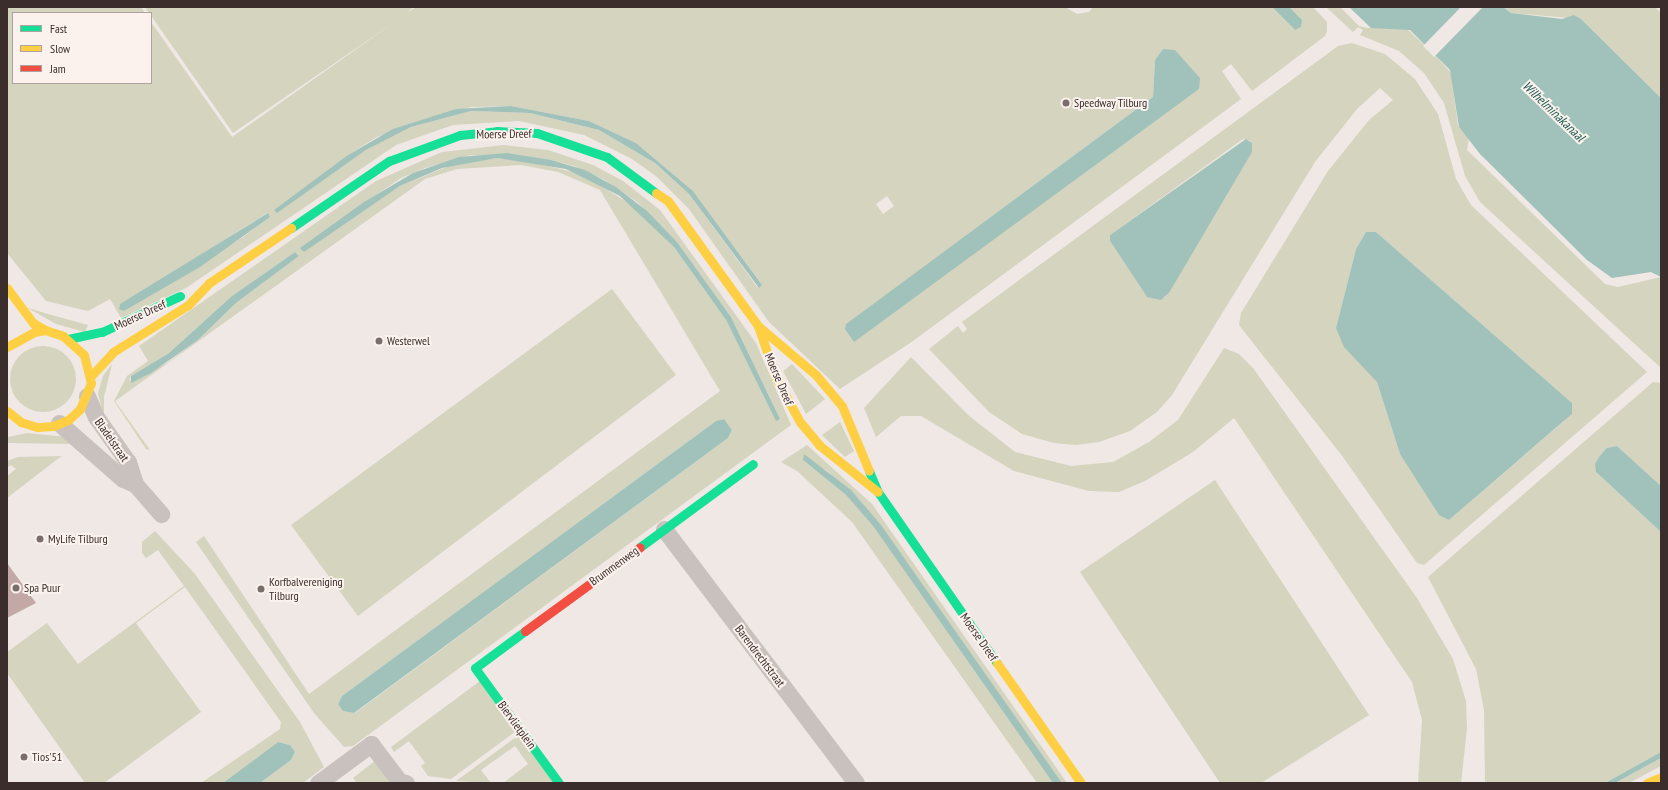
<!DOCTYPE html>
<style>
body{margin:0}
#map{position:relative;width:1668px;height:790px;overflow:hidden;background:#efe8e4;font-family:"PT Sans Narrow",sans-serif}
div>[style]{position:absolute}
.green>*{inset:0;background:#d4d4bf}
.round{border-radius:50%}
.water>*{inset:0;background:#a1c2bb}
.pier>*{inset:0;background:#efe8e4}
.building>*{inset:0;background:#c2a9a6}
.street>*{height:17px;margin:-8.5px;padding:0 8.5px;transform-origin:8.5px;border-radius:8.5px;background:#c9c1bd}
.fast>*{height:9px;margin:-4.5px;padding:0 4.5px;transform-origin:4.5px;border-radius:4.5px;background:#16e098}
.slow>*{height:9px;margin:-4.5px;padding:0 4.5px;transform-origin:4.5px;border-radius:4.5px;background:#ffcf43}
.jam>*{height:9px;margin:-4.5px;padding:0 4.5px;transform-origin:4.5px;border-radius:4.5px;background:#f24e42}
.dots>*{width:11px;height:11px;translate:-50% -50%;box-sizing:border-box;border:2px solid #fbf2ed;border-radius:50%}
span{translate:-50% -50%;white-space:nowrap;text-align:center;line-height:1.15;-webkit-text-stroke:4px #fbf2ed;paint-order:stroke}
.poi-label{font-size:12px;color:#3a2d2b}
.left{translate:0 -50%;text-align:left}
.street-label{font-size:12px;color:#3a2d2b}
.water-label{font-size:13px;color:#1f5c55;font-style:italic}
.frame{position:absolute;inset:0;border:8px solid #3a2d2b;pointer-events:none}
.legend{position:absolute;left:12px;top:12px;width:140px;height:72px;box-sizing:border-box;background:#fbf2ed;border:1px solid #aea39f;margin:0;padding:5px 7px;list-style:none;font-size:12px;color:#3a2d2b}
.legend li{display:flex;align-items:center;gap:8px;height:20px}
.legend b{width:20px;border:1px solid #aea39f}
</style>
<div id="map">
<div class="green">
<i style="clip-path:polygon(evenodd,7px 7px,141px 7px,145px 13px,13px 13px,13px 83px,151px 83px,151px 22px,232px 137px,396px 21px,233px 133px,145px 7px,413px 7px,407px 13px,416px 7px,1065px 7px,1077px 14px,1089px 12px,1093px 7px,1272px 7px,1294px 29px,1301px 27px,1289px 7px,1313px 7px,1327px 22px,1327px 31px,1325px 36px,1252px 91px,1231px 64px,1222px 71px,1241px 99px,913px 341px,840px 389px,769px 322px,689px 209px,657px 177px,632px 159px,584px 135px,519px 121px,453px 125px,396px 145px,186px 288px,121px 318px,110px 299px,88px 311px,46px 301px,7px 253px,7px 7px,1163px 49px,1199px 89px,846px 324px,1153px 97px,1155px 60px,1163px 49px,7px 7px,511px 106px,589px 121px,636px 143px,693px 191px,762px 285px,758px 288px,689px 194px,655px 163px,599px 130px,530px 113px,471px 111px,411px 127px,366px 150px,276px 213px,348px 155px,377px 137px,471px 107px,511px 106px,7px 7px,887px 196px,894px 206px,883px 214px,876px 204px,887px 196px,7px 7px,267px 213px,270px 217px,243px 237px,148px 296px,124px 311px,119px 306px,267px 213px)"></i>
<i style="clip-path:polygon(1326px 7px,1340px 7px,1359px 26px,1367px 28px,1406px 28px,1434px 54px,1451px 73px,1458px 126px,1469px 138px,1467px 150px,1605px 284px,1618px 287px,1661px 277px,1661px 368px,1480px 202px,1465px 176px,1444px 103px,1424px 73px,1399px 51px,1360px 35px,1363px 30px,1358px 27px,1353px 32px)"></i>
<i style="clip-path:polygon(1503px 7px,1655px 7px,1661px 13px,1661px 98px,1581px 19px,1511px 13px)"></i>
<i style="clip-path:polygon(evenodd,1352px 43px,1385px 54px,1415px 79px,1438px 114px,1456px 179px,1471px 205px,1647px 372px,1424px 565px,1417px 563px,1343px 457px,1239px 325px,1241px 313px,1328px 171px,1369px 120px,1393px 100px,1380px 88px,1357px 109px,1315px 162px,1172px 395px,1157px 412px,1130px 431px,1099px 442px,1076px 445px,1054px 443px,1022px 434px,989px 412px,929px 349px,958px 326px,963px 333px,967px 329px,962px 322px,1338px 46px,1352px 43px,1243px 139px,1251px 141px,1169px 293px,1164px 298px,1147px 297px,1110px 241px,1110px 235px,1243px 139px,1352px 43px,1366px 232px,1376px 232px,1572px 403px,1572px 414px,1562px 423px,1449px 520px,1400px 454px,1377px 382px,1336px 328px,1356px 249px,1366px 232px)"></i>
<i style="clip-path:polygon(evenodd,504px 145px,548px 150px,593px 165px,623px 181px,660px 210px,756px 343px,791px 425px,353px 746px,344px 747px,314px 713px,196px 542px,204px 536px,309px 694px,720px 391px,600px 190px,558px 172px,521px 165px,457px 169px,425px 179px,115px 401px,150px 450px,146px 449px,114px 401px,127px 376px,148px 361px,139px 346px,376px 181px,442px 152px,504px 145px,471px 155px,551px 160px,574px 166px,605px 180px,637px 202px,677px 242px,731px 317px,780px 419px,776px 420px,726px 320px,674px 247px,632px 205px,581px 174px,523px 160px,497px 158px,456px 163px,400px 186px,338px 228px,335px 223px,401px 178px,425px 168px,471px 155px,504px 145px,295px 252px,299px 256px,236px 303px,198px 340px,167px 363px,129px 381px,131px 376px,169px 353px,232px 296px,295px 252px,504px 145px,724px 419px,732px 430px,728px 438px,355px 713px,343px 711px,338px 704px,342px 696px,716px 421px,724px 419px)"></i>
<i style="clip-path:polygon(612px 289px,676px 375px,358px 616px,291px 525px)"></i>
<i style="clip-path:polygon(28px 308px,48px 314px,88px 325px,85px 332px,56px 324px)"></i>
<i class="round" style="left:10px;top:346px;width:66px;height:66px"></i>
<i style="clip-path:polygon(1224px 348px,1239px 354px,1253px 368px,1417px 598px,1453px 659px,1466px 701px,1467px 729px,1461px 783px,1418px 783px,1422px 720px,1412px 682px,1234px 418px,1193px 452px,1145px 481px,1119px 492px,1089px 491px,1014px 471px,921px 416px,901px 416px,876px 437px,864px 408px,911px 357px,968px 415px,1015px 452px,1071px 466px,1113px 462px,1149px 442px,1178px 420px)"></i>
<i style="clip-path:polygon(112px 364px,104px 397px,104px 419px,98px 393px,103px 376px)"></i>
<i style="clip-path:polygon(792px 364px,825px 399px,806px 414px,783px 371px)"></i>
<i style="clip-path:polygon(1653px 382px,1661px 383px,1661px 486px,1617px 446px,1608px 448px,1596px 472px,1661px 532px,1661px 752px,1605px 783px,1485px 783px,1484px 710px,1476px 669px,1428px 577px)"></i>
<i style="clip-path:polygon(840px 422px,854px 451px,845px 457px,822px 435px)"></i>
<i style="clip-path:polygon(27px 433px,67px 437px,76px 444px,7px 443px,8px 437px)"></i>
<i style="clip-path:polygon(807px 445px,872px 504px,1067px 783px,1062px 783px,909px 565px,859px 499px,826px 470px,804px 461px,846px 495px,873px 526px,1053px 783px,1037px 783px,852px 522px,797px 471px,781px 462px)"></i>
<i style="clip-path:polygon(62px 456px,55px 461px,7px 498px,7px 476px,16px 469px,11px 465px,7px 468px,7px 461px,18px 457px)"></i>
<i style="clip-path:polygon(1215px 480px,1369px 715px,1261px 783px,1220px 783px,1080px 572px)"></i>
<i style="clip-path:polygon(155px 531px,195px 574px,300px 722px,324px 767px,303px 783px,260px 783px,291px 760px,295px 752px,290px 745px,278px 742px,223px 783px,201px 783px,280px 729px,281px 722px,185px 587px,136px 623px,201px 712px,104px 783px,85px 783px,7px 673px,7px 652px,47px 623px,78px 664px,184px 586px,158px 550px,146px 558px,142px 553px,142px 542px)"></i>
<i style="clip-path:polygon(480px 681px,516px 731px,451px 779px,428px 776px,421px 766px,425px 763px,409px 741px,394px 752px,391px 747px)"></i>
<i style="clip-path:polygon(519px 735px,555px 783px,503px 783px,528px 764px,515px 746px,481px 770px,491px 783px,456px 781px)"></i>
<i style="clip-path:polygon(1661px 758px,1661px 766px,1629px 783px,1615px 783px)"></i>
<i style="clip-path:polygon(375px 761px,390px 783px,357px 783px,353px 778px)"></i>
</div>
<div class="water">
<i style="clip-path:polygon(1272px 7px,1289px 7px,1302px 20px,1301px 27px,1295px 30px)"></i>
<i style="clip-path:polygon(1349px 7px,1503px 7px,1511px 13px,1562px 19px,1574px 15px,1581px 19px,1661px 98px,1661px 277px,1651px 272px,1612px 278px,1587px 260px,1480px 154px,1459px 127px,1450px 70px,1410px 30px,1371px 28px)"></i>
<i style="clip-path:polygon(1163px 49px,1175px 50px,1200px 78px,1199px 89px,854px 342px,845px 329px,846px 324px,1153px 97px,1155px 60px)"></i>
<i style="clip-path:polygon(511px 106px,589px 121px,636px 143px,693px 191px,762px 285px,759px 288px,689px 194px,655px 163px,599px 130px,530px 113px,471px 111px,411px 127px,366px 150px,277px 213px,274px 210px,348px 155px,393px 129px,456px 109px)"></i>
<i style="clip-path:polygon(1246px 139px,1252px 143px,1252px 152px,1169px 293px,1161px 300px,1147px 297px,1110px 241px,1110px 235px)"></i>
<i style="clip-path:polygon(507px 153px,551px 160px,585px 170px,616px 187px,647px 211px,677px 242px,731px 317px,780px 419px,776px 421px,726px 320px,674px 247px,620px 196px,566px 169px,497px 158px,442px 168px,400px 186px,304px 252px,300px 248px,364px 202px,413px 173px,459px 157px)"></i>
<i style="clip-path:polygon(268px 213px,270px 217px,200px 267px,124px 311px,119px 309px,120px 304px)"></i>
<i style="clip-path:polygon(1366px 232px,1376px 232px,1572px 403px,1572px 414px,1449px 520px,1439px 515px,1400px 454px,1377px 382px,1344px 347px,1336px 328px,1356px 249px)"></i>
<i style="clip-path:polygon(295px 252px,299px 256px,236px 303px,198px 340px,151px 373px,131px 383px,131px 376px,169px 353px,232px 296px)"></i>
<i style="clip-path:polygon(724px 419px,732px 430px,728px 438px,354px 713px,343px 711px,338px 704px,342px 696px,716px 421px)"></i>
<i style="clip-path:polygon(1617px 446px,1661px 486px,1661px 532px,1596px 472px,1595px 464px,1599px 457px,1607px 448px)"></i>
<i style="clip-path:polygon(804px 454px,851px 490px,881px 525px,1062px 783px,1053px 783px,873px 526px,846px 495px,803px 460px)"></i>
<i style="clip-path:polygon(278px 742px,290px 745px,295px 752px,291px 760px,260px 783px,223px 783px)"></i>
<i style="clip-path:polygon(1661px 752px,1661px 758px,1615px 783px,1605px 783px)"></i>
</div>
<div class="pier">
<i style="clip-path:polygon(1461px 7px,1483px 7px,1434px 57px,1423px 46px)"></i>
</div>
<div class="building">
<i style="clip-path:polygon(7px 563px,36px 603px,7px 618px)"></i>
</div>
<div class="street">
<i style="left:87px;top:396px;width:23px;rotate:67deg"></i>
<i style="left:96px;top:417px;width:55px;rotate:54.6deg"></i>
<i style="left:128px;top:462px;width:23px;rotate:72deg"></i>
<i style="left:59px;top:423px;width:85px;rotate:41.2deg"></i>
<i style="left:123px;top:479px;width:13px;rotate:23deg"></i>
<i style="left:135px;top:484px;width:40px;rotate:49deg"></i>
<i style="left:664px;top:529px;width:318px;rotate:52.9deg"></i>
<i style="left:318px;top:783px;width:66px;rotate:-36.3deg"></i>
<i style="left:371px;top:744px;width:48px;rotate:52.7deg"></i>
<i style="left:400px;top:782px;width:6px;rotate:9deg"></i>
</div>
<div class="fast">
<i style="left:291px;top:228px;width:119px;rotate:-34.4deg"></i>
<i style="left:389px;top:161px;width:76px;rotate:-20.1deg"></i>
<i style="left:460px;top:135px;width:37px;rotate:-6deg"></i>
<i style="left:497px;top:131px;width:40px;rotate:2.9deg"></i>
<i style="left:537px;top:133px;width:74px;rotate:18.9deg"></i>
<i style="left:607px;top:157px;width:61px;rotate:36.3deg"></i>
<i style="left:68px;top:339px;width:35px;rotate:-12deg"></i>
<i style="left:102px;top:332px;width:86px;rotate:-24.8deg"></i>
<i style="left:869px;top:471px;width:23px;rotate:67deg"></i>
<i style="left:878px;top:492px;width:208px;rotate:55.2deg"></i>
<i style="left:640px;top:547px;width:140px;rotate:-36.3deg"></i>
<i style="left:525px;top:631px;width:62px;rotate:143.5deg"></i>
<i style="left:475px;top:668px;width:142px;rotate:53.9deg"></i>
</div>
<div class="slow">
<i style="left:656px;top:193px;width:14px;rotate:34deg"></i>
<i style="left:668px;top:201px;width:154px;rotate:54.2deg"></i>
<i style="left:758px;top:326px;width:55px;rotate:70.9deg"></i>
<i style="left:776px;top:378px;width:50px;rotate:61.4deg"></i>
<i style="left:800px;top:422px;width:30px;rotate:50deg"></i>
<i style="left:819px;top:445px;width:75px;rotate:38.5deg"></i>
<i style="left:7px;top:288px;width:44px;rotate:53.4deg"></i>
<i style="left:33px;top:323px;width:14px;rotate:30deg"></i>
<i style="left:758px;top:326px;width:76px;rotate:40.2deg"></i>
<i style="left:816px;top:375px;width:40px;rotate:50deg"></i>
<i style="left:842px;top:406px;width:70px;rotate:67.4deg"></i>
<i style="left:7px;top:347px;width:31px;rotate:-29deg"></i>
<i style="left:34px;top:332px;width:11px;rotate:-10deg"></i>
<i style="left:45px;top:330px;width:19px;rotate:18deg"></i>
<i style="left:63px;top:336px;width:28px;rotate:42deg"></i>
<i style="left:84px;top:355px;width:29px;rotate:76deg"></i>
<i style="left:91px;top:383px;width:28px;rotate:113deg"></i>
<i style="left:80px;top:409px;width:16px;rotate:137deg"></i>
<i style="left:68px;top:420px;width:16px;rotate:158deg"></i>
<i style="left:53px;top:426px;width:16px;rotate:176deg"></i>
<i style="left:37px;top:427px;width:17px;rotate:-163deg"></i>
<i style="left:21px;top:422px;width:18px;rotate:-142deg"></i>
<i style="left:90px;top:377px;width:34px;rotate:-47deg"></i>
<i style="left:113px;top:352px;width:89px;rotate:-32.1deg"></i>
<i style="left:188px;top:305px;width:30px;rotate:-46deg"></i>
<i style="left:209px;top:283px;width:99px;rotate:-33.9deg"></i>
<i style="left:997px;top:663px;width:146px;rotate:55deg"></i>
<i style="left:1647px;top:783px;width:15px;rotate:-23deg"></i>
</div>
<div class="jam">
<i style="left:525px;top:631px;width:142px;rotate:-36.1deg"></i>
</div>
<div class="dots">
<i style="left:1066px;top:103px;background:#796e6c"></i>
<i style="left:379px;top:341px;background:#796e6c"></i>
<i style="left:40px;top:539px;background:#796e6c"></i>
<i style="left:16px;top:588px;background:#796e6c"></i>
<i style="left:261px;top:589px;background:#796e6c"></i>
<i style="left:24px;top:757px;background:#796e6c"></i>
</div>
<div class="poi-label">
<span class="left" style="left:1074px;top:103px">Speedway Tilburg</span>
<span class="left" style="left:387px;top:341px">Westerwel</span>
<span class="left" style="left:48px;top:539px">MyLife Tilburg</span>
<span class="left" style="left:269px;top:589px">Korfbalvereniging<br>Tilburg</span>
<span class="left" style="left:24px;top:588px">Spa Puur</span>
<span class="left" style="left:32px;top:757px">Tios'51</span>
</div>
<div class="street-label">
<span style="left:504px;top:134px;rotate:-1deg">Moerse Dreef</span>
<span style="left:140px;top:315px;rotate:-25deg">Moerse Dreef</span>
<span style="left:779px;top:379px;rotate:67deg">Moerse Dreef</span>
<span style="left:112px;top:440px;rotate:55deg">Bladelstraat</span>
<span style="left:614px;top:566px;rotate:-36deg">Brummenweg</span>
<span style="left:979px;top:637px;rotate:55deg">Moerse Dreef</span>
<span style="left:760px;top:656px;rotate:53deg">Barendrechtstraat</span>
<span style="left:517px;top:725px;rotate:54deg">Biervlietplein</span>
</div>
<div class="water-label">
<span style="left:1553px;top:112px;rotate:44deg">Wilhelminakanaal</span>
</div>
<div class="frame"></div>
<ul class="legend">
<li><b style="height:5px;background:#16e098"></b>Fast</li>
<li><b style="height:5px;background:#ffcf43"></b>Slow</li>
<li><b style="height:5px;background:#f24e42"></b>Jam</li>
</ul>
</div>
